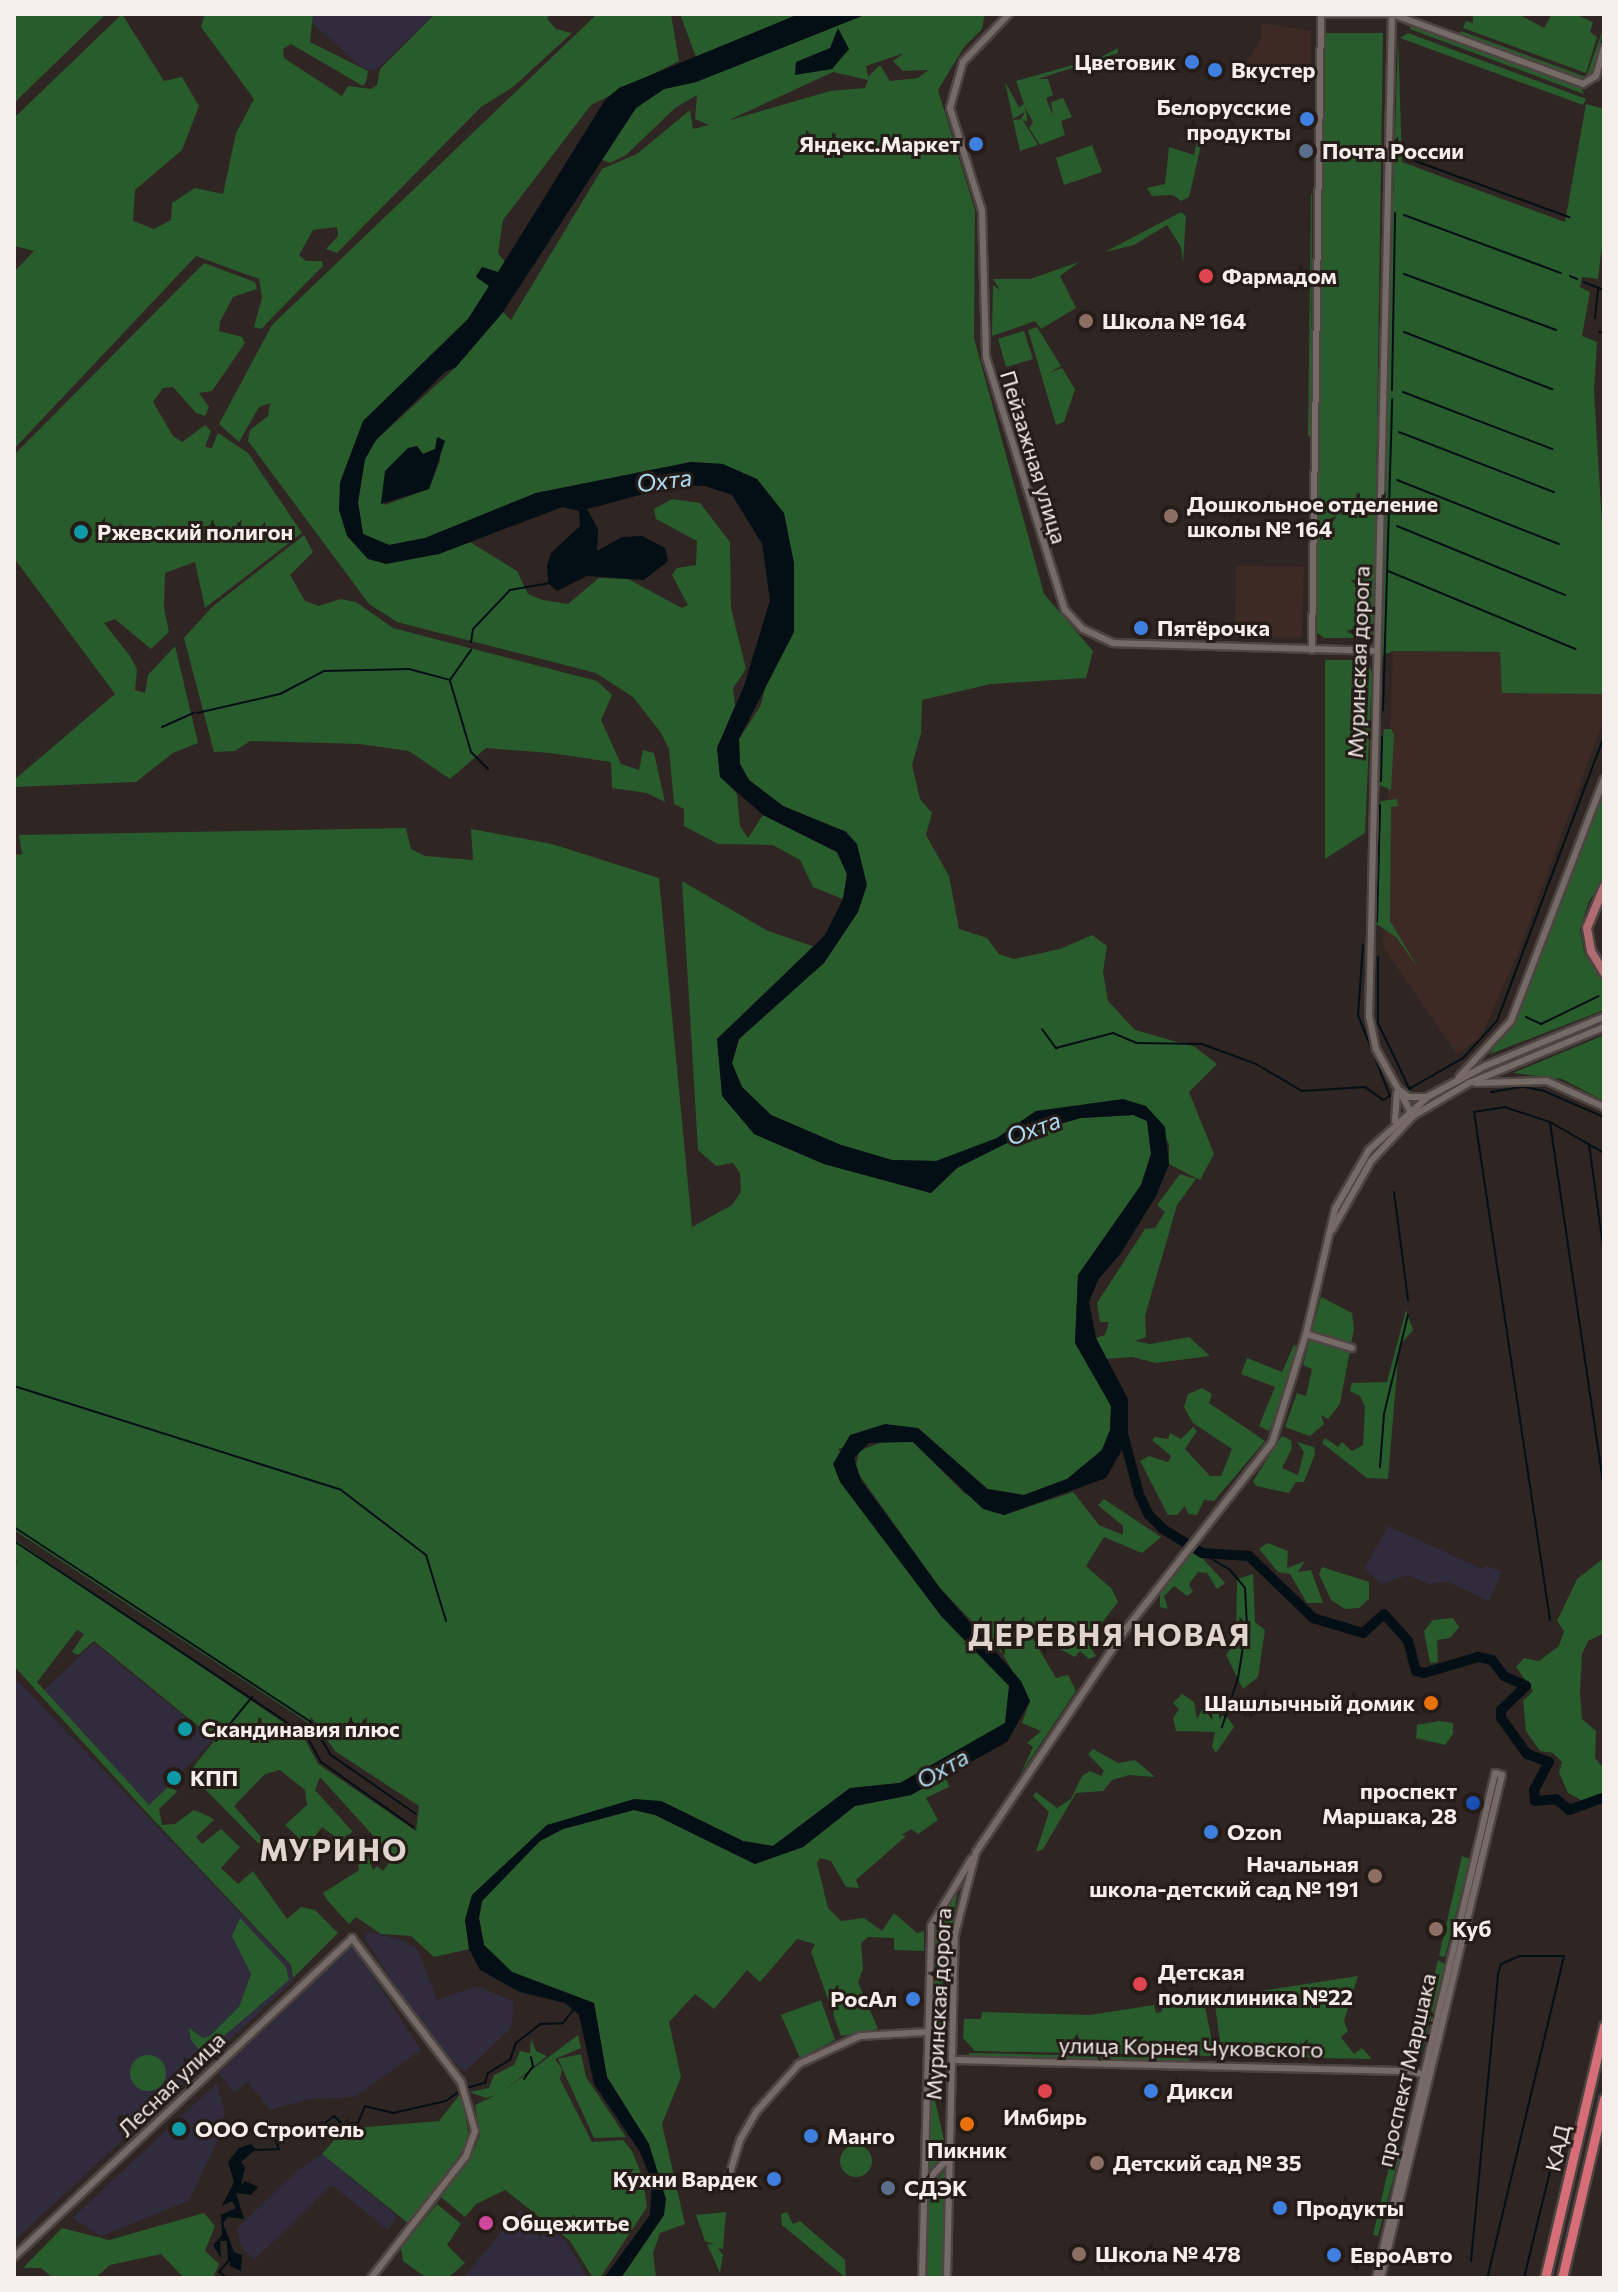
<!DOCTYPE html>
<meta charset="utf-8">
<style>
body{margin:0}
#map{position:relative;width:1618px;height:2292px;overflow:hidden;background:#2f2522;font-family:Commissioner,sans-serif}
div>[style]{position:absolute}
.commercial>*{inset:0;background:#3d2a24}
.industrial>*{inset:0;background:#302c3d}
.green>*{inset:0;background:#285c2c}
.round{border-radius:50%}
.water>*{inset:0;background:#040f15}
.stream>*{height:2px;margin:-1px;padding:0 1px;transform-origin:1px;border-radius:1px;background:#040f15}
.river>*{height:10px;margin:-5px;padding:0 5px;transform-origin:5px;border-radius:5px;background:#040f15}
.roads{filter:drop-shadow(2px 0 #4c4441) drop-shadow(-2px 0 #4c4441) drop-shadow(0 2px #4c4441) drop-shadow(0 -2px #4c4441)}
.minor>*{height:6px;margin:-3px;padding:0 3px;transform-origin:3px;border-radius:3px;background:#756a66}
.major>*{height:8px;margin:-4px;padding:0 4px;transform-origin:4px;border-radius:4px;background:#af6c70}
.highway>*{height:9px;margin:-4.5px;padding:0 4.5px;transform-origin:4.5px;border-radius:4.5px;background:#d56e77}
.dots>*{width:22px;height:22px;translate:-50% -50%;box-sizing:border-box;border:4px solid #251c18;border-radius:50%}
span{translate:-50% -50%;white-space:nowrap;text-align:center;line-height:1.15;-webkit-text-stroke:6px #251c18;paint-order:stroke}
.poi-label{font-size:22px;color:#f5eeeb;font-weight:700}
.right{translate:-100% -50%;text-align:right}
.left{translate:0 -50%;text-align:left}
.street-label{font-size:22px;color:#f5eeeb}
.water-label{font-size:24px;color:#add9f1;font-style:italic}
.district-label{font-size:30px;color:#e0d4cf;font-weight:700;letter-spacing:2px}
.frame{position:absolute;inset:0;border:16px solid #f5eeeb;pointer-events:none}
</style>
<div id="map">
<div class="commercial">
<i style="clip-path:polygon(1262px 23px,1311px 31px,1311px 66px,1245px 65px,1260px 40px)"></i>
<i style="clip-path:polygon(1236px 566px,1304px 567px,1302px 638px,1235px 637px)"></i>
<i style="clip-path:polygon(1393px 651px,1604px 654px,1604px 719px,1517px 956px,1480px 1038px,1457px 1054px,1383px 947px)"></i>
</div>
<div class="industrial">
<i style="clip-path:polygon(313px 14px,435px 14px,375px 71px,362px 68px,311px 22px)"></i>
<i style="clip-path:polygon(1388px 1526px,1482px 1569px,1485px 1565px,1502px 1572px,1489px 1601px,1448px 1582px,1429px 1584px,1408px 1575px,1381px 1584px,1365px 1568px)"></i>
<i style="clip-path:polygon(94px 1643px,213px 1740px,149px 1806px,43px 1691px)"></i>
<i style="clip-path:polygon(14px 1677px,290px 1965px,293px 1981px,14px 2241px)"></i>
<i style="clip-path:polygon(369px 1932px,402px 1940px,418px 1950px,437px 2000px,478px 1986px,514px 2002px,511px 2028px,465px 2072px,428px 2038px,364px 1937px)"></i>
<i style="clip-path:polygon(353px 1945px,421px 2050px,355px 2097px,309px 2099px,270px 2110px,248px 2082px,234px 2093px,219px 2073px)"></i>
<i style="clip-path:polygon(217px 2083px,225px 2113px,220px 2135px,189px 2201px,101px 2236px,72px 2218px)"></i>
<i style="clip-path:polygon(322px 2154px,397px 2216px,388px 2230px,332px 2185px,254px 2260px,241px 2246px,237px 2229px,292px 2175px)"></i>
<i style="clip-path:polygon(520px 2210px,564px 2239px,588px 2278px,463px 2278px)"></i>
</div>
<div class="green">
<i style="clip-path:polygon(14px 14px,106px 14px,14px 103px)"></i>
<i style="clip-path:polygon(122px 14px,164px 81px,182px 77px,199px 106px,182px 150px,135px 190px,133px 221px,154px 229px,171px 220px,172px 203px,195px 188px,223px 194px,236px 133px,254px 99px,201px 27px,205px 14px,313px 14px,310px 42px,368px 71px,366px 82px,363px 86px,291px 44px,283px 49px,284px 58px,342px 96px,348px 86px,371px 89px,377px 85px,380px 69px,435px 14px,550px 14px,547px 19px,556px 29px,572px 33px,513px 87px,481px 107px,337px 253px,326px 249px,338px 236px,337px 227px,313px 230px,299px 255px,306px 261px,322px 261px,323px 266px,261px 329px,254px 327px,262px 298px,259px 279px,196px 256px,14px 449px,14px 272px,34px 251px,14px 246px,14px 118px)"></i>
<i style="clip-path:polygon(597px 14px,671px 14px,679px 61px,591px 105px,503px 220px,498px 253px,505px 262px,498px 273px,482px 267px,476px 276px,489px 286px,468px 319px,363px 422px,340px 482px,358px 547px,368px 559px,439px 554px,470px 542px,517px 571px,528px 594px,543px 600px,568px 604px,599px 578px,628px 579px,682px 608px,688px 605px,672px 575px,677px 568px,696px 565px,697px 541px,656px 519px,654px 509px,672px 499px,700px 503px,730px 542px,731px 608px,746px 669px,733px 688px,735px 706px,717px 748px,720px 776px,737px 794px,740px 826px,748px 838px,763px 815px,837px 852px,847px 874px,843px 899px,813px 887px,800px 860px,773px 845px,718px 844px,684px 826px,684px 809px,674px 804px,669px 749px,661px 733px,633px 697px,596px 673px,397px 622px,369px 604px,248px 441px,250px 430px,268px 416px,270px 403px,259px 407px,239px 442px,219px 424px,272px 325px)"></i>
<i style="clip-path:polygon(680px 14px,799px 14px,696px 57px)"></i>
<i style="clip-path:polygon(evenodd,867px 14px,985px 14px,982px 29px,964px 47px,938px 90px,975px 210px,974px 338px,1044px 594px,1093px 651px,1086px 678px,991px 684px,922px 700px,921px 733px,912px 765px,920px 799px,932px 813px,926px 835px,949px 876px,959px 929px,987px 938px,999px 954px,1014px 959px,1060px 949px,1092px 935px,1107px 946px,1103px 972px,1108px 1001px,1135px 1030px,1195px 1047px,1217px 1064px,1189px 1092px,1214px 1154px,1200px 1180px,1169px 1164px,1169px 1144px,1146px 1106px,1036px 1111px,997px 1138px,939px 1161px,892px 1160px,841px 1145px,771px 1115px,742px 1087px,732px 1063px,739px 1039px,858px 912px,847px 832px,783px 806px,749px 780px,740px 764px,739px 739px,761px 705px,794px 563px,723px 464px,691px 462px,536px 493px,425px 538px,389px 545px,363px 534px,358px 503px,365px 459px,376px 440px,456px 367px,503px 312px,511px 320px,602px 169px,637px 154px,690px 110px,693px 129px,709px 125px,695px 119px,697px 95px,675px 108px,626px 155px,610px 163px,600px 159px,636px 108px,664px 89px,696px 82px,867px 14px,904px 53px,893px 61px,903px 71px,928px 70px,918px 78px,890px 81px,880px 65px,868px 77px,866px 66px,904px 53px,867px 14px,833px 72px,868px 80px,865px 88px,830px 91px,727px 121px,833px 72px,867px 14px,440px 436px,440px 461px,429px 489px,385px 505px,381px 501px,388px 474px,417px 446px,422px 454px,435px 449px,440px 436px)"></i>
<i style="clip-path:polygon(1473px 14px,1518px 14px,1544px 28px,1552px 14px,1575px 14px,1593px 22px,1590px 32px,1597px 37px,1586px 73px,1463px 28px,1466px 21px,1473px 23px)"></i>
<i style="clip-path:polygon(1411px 23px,1580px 86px,1584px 94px,1410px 29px)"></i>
<i style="clip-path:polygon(1604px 27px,1593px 75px,1580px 81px,1459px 36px,1461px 31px,1586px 77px)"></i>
<i style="clip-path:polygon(1324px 33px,1383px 33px,1374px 634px,1365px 646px,1362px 638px,1324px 638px,1316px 632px)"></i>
<i style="clip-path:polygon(1408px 33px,1586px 99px,1583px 105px,1400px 38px)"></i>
<i style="clip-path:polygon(1398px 35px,1402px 162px,1565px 222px,1586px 104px,1604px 109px,1604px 229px,1598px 279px,1582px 277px,1580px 287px,1590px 292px,1582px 336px,1597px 342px,1594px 391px,1604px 557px,1604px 694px,1502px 693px,1500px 652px,1393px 651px,1379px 657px)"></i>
<i style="clip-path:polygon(1118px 48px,1118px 53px,1038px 79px,1048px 79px,1053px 95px,1046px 98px,1053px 116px,1051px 102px,1063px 98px,1072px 117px,1061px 121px,1065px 135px,1040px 145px,1029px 128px,1033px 122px,1024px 106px,1027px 115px,1027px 122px,1022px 119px,1038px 145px,1020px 151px,1013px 120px,1021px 119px,1025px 112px,1013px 119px,1005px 82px,1019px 107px,1024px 104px,1016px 81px,1101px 57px)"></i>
<i style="clip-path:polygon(1200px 132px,1204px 133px,1189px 197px,1181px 201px,1173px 195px,1152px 196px,1147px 188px,1165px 184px,1169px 147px,1194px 155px,1197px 141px,1180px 140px,1201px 137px)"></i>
<i style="clip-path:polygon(1092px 145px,1102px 172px,1064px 185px,1056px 158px)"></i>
<i style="clip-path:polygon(1312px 194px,1311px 435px,1308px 437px,1311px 194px)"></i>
<i style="clip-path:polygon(1181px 212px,1186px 216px,1183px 263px,1181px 247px,1167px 225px,1134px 245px,1105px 252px)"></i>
<i style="clip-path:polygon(1079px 262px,1060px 276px,1076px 308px,1041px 329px,1035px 321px,992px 336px,993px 285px,1000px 290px,993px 279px,1030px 279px)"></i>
<i style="clip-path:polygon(204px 263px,255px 282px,257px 289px,233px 297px,220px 322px,219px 331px,242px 337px,245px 343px,212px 391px,199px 393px,209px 407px,205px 416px,196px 413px,173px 387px,163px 388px,153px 402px,173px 436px,182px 442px,205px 425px,211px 431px,205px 447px,212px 448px,218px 433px,248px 453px,302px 533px,205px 608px,195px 562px,165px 573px,164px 608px,169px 632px,151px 649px,115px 619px,104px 623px,130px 656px,137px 669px,135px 690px,145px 693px,148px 675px,175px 646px,198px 743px,173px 753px,136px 782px,14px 787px,14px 780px,115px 694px,14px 558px,14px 455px)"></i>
<i style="clip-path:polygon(1037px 327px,1061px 366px,1049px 373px,1062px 368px,1075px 389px,1064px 422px,1056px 425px,1028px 330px)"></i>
<i style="clip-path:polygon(1024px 331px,1033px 359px,1006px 367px,998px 339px)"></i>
<i style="clip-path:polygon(304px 535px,313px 552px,290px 575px,305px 601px,319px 606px,341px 599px,356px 602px,393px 628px,597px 681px,612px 695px,601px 720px,621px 764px,639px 770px,643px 750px,654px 753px,665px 802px,647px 793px,612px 788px,611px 762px,550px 753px,486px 748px,450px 779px,409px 751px,360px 744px,250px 741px,235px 751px,214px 752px,184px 638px,212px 607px)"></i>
<i style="clip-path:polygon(1325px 660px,1367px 660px,1372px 673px,1365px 833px,1325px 859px)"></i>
<i style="clip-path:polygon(1384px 729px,1391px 729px,1394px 735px,1391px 790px,1377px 784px)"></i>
<i style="clip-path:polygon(1604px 789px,1604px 880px,1589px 901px,1580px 929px,1585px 955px,1604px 981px,1604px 1010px,1490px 1054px,1524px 997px)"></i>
<i style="clip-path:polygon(1397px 799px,1398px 806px,1391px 807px,1390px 921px,1418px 968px,1396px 937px,1375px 923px,1377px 809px,1381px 801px)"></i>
<i style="clip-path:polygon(406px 828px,411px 849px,425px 856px,473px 860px,471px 829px,552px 844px,659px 878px,692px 1227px,732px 1205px,741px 1192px,740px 1173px,733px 1163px,716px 1166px,698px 1150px,682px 881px,768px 931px,815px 947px,717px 1039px,754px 1134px,824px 1164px,931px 1193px,957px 1168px,1027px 1133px,1081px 1118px,1134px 1115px,1147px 1121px,1151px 1154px,1141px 1185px,1078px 1275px,1075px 1343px,1111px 1406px,1110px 1430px,1102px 1450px,1067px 1479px,1024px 1495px,988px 1489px,918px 1428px,838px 1449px,1010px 1686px,1005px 1723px,900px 1783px,850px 1788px,773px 1846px,743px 1841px,661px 1801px,547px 1825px,472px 1895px,465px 1920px,469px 1949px,434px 1957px,411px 1936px,381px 1934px,356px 1917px,349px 1924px,327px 1900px,323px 1893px,359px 1870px,358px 1861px,366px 1851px,373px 1870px,377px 1866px,383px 1871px,389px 1863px,387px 1851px,320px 1777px,315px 1790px,353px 1832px,339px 1840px,322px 1827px,312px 1840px,321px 1848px,317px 1855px,285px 1825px,307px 1805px,305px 1790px,280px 1770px,265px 1774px,234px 1806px,267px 1844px,258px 1843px,193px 1777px,194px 1766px,215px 1740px,94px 1641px,78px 1655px,72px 1652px,84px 1634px,77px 1630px,37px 1682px,149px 1805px,170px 1785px,177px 1792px,159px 1809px,162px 1825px,175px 1824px,194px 1810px,210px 1817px,214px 1820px,196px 1837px,202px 1844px,221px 1829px,240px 1847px,221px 1868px,238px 1884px,253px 1871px,287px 1919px,301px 1907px,315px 1910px,338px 1933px,293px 1978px,291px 1965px,148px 1814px,14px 1666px,14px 1569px,19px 1558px,14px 1566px,14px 1539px,303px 1736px,318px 1764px,416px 1831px,419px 1806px,335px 1751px,311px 1717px,310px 1724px,14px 1530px,14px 855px,22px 854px,19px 835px)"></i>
<i style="clip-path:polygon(1604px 1035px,1604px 1101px,1562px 1079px,1513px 1073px)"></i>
<i style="clip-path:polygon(1180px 1174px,1196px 1179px,1177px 1205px,1145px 1316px,1146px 1337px,1135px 1341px,1150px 1344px,1189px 1337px,1210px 1356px,1156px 1363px,1132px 1357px,1105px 1359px,1096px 1338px,1105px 1335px,1109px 1322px,1100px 1322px,1097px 1303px,1145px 1229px,1155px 1228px,1165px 1212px,1157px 1205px)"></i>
<i style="clip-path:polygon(1321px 1297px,1352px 1313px,1354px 1329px,1340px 1404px,1328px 1419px,1321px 1415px,1324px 1424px,1310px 1436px,1285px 1427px,1297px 1393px,1306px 1396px,1312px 1369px,1303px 1365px)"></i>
<i style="clip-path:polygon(1406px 1310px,1413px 1330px,1399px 1346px,1388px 1479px,1367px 1478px,1322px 1443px,1325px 1438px,1338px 1447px,1342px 1442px,1352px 1451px,1363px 1445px,1365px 1407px,1360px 1396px,1350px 1391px,1352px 1383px,1387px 1382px)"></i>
<i style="clip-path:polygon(1294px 1345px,1298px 1347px,1284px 1399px,1269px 1431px,1259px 1426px,1275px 1387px,1241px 1374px,1247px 1358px,1282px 1372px)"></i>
<i style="clip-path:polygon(1202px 1388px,1212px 1394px,1209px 1403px,1265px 1441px,1214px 1501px,1204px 1500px,1197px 1515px,1188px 1514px,1185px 1506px,1177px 1515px,1168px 1515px,1140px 1461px,1149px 1456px,1168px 1462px,1171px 1456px,1152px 1440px,1155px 1437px,1168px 1439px,1170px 1433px,1181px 1439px,1193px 1427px,1197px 1431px,1185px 1449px,1210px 1476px,1221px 1476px,1232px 1449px,1193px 1423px,1184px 1407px,1188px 1394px)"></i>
<i style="clip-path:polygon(1282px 1436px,1291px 1440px,1292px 1448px,1282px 1468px,1298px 1475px,1304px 1452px,1297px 1442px,1314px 1447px,1315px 1454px,1304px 1482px,1296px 1482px,1289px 1493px,1256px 1486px,1253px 1481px)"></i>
<i style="clip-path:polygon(890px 1439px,913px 1442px,964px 1493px,1004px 1515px,1073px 1492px,1099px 1525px,1123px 1535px,1123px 1526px,1098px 1505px,1104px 1499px,1161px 1537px,1142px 1553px,1104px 1537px,1086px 1566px,1112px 1589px,1118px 1602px,1087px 1642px,1096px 1656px,1089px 1659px,1080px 1651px,1075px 1657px,1029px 1632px,1056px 1678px,1068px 1675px,1076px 1691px,1021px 1773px,1033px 1747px,1027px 1743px,1041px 1731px,1022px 1723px,1030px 1701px,1002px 1653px,940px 1588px,855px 1469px,859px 1451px)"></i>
<i style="clip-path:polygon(1268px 1543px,1288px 1551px,1287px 1568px,1305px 1561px,1298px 1572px,1311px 1570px,1323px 1603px,1307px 1603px,1290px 1574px,1278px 1572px,1259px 1549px)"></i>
<i style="clip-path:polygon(1194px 1549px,1225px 1583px,1217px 1589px,1207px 1573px,1198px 1572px,1189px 1584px,1193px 1592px,1187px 1596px,1174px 1586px,1164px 1596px,1168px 1609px,1160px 1607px,1160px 1592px)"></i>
<i style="clip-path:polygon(1604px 1558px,1604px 1633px,1588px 1641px,1582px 1654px,1580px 1692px,1582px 1719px,1596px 1731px,1595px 1758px,1604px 1769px,1604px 1794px,1583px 1801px,1568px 1793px,1559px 1772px,1562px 1762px,1553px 1753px,1540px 1751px,1526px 1731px,1523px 1701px,1533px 1691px,1516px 1667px,1524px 1658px,1539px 1661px,1559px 1646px,1564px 1631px,1557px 1621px,1577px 1579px)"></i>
<i style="clip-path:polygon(1322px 1567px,1369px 1582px,1369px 1599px,1359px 1608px,1345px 1609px,1331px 1600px,1319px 1574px)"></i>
<i style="clip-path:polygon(1253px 1574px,1255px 1622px,1265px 1630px,1258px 1677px,1243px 1689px,1226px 1655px,1236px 1641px,1237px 1579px)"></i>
<i style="clip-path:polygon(1453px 1618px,1459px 1627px,1450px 1638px,1437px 1640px,1438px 1662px,1430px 1663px,1424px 1631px,1433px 1620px)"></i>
<i style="clip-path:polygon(1182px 1694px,1194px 1702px,1197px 1719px,1203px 1708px,1228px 1718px,1234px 1727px,1216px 1753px,1212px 1747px,1215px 1732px,1176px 1731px,1173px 1718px,1179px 1709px,1173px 1703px)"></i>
<i style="clip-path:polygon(1439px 1721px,1453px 1723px,1453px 1734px,1445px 1745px,1416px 1738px,1417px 1725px)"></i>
<i style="clip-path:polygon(1093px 1749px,1118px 1763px,1135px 1760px,1155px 1777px,1129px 1775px,1112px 1780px,1103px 1791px,1076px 1793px,1043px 1849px,1036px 1852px,1049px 1812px,1033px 1796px,1036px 1792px,1057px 1808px,1071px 1799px,1082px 1776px,1090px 1771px,1101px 1776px,1104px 1771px,1088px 1754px)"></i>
<i style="clip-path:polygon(945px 1775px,949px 1787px,926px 1798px,938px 1820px,918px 1834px,911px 1829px,902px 1835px,906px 1836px,856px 1880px,859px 1888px,846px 1887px,831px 1861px,820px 1858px,817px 1863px,828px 1908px,841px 1921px,864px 1918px,882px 1931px,894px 1913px,917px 1933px,924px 1931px,924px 1951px,894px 1950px,894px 1938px,868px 1937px,861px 1943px,863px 1969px,858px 1982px,878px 2029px,841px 2036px,833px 2014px,837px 2003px,829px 2002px,811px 1952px,815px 1944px,797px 1939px,760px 1982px,747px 1970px,714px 2009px,695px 1994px,669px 2022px,681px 2077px,662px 2124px,685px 2224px,660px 2233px,653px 2253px,656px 2278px,621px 2278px,664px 2215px,649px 2144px,607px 2077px,594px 2003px,512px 1972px,484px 1945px,479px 1918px,482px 1901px,540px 1841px,563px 1829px,634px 1810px,655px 1815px,755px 1864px,803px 1847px,855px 1806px,911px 1795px)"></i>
<i style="clip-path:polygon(1462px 1856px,1470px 1859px,1445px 1957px,1439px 1956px)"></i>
<i style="clip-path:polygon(958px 1889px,951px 1934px,948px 2042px,941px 2042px,940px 2073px,931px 2073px,935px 1930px)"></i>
<i style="clip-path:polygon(240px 1918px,286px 1967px,289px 1980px,203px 2054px,191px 2040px,189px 2028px,203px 2038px,210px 2036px,239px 2007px,251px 1974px,232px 1936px)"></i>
<i style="clip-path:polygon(1438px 1960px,1445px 1964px,1422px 2053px,1416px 2052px)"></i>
<i style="clip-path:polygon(1358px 1976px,1344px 2021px,1348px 2031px,1341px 2037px,1354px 2054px,1362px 2048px,1372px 2059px,1222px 2056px,1214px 1998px)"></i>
<i style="clip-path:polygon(1203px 1997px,1215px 2056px,975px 2051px,963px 2038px,964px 2019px,981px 2019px,982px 2012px,1090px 2015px,1154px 2005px,1156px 2013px,1162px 2012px,1161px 2004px)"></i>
<i style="clip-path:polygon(821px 2000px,835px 2040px,800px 2058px,781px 2015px)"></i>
<i style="clip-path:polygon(578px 2035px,581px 2048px,555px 2059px,562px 2069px,560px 2079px,592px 2142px,623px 2140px,632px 2151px,643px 2178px,647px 2207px,600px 2278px,593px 2278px,570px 2241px,505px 2190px,476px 2204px,465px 2217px,440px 2196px,475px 2148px,480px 2135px,475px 2105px,496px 2095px,486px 2098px,469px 2092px,489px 2088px,494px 2075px,514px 2065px,520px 2051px,530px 2053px,531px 2039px,536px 2051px,547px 2056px,502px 2092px)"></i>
<i style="clip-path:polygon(969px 2053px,1189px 2058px,1189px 2062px,969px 2056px)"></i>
<i style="clip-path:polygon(581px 2054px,586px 2077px,626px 2137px,594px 2138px,558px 2059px)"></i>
<i class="round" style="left:130px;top:2055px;width:36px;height:36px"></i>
<i style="clip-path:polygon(930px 2078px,946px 2149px,929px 2172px,929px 2171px)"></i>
<i style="clip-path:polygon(461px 2093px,470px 2141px,408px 2223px,322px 2154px,344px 2129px,439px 2121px)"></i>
<i style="clip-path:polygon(1394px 2145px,1401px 2150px,1378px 2236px,1373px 2235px)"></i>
<i class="round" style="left:840px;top:2145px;width:32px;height:32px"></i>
<i style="clip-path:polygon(945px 2170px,943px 2278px,927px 2278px,928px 2192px)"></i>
<i style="clip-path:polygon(437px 2204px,461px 2224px,447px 2245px,465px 2263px,448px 2278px,427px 2278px,403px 2261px,401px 2248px)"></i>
<i style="clip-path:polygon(726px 2212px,723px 2249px,718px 2248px,723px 2255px,720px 2273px,707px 2244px,715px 2245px,705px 2241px,696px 2215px)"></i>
<i style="clip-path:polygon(787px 2212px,793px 2224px,800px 2221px,845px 2260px,846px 2278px,782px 2225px,781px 2214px)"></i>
<i style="clip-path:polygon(204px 2213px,215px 2226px,205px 2251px,219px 2264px,213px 2278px,184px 2278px,161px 2254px,110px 2265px,95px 2278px,53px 2278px,41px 2268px,23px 2268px,62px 2228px,109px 2240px)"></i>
</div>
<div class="water">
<i style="clip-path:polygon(799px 14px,867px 14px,696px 82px,664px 89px,636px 108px,503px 312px,456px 367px,445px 372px,376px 440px,365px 459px,358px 502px,363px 534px,389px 545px,425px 538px,536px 493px,691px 462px,723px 464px,757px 479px,784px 513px,794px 563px,794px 632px,739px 739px,740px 764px,749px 780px,783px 806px,846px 832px,857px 844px,867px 885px,858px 912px,824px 963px,739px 1039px,732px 1063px,742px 1087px,771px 1115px,841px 1145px,892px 1160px,936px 1161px,997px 1138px,1036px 1111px,1123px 1099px,1146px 1106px,1165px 1127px,1169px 1164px,1156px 1196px,1121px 1253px,1098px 1280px,1089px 1302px,1096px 1338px,1128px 1399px,1128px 1439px,1106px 1478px,1004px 1515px,983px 1509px,913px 1442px,869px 1443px,854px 1458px,861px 1480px,940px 1588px,1021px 1681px,1030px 1701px,1007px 1742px,911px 1795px,855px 1806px,803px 1847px,755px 1864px,655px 1815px,634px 1810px,563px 1829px,540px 1841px,482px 1901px,479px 1918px,484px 1945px,512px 1972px,594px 2003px,607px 2077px,649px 2144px,666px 2199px,664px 2215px,621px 2278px,604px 2278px,650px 2215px,652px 2182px,640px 2152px,594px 2084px,579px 2015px,565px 2003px,520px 1992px,480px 1970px,469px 1949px,465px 1920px,472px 1895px,547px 1825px,634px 1799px,661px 1801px,743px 1841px,773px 1846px,850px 1788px,900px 1783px,1005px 1723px,1009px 1686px,941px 1616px,840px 1482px,833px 1464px,850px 1435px,885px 1424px,918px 1428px,987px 1489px,1024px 1495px,1067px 1479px,1102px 1450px,1110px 1430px,1111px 1406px,1075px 1343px,1078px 1275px,1141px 1185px,1151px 1154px,1147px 1121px,1133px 1115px,1081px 1118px,1027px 1133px,957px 1168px,931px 1193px,824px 1164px,754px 1134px,722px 1096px,717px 1039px,825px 935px,843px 899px,847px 874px,837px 852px,763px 815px,720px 777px,717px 748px,744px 686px,770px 600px,762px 544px,732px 495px,705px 486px,678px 485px,587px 509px,598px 529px,597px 551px,622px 537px,642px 536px,665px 548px,668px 561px,644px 580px,587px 576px,557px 591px,548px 583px,547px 566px,551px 553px,580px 526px,579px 511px,562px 507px,439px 554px,386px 564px,368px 559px,347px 536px,339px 510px,340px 483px,363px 421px,468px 319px,489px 286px,476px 277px,482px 267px,498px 272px,605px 100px,619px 88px)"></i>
<i style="clip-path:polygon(838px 28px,849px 49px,832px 69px,795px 75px,796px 62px,830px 48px)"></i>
<i style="clip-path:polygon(437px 437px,445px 441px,429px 489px,381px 504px,385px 471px,408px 448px,417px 446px,423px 454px,435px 449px)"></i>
<i style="clip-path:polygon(251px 2144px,256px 2149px,241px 2162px,245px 2168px,241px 2185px,245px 2181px,258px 2187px,251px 2195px,236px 2193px,244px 2219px,228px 2217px,223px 2223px,234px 2252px,242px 2255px,241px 2271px,230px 2266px,227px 2241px,220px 2241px,221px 2258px,213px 2245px,222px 2235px,221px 2215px,236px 2208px,232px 2201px,222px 2206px,234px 2182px,228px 2162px,239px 2148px)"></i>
</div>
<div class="stream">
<i style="left:1404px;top:157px;width:176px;rotate:20deg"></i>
<i style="left:1404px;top:215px;width:167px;rotate:20.3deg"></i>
<i style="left:1404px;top:274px;width:162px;rotate:20.2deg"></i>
<i style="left:1570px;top:276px;width:8px;rotate:23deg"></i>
<i style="left:1584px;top:282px;width:22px;rotate:22deg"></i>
<i style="left:1595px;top:318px;width:30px;rotate:-84deg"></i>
<i style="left:1404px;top:332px;width:159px;rotate:21.1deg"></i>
<i style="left:1599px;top:332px;width:5px;rotate:11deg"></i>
<i style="left:1604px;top:356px;width:132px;rotate:90deg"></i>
<i style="left:1392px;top:390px;width:177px;rotate:-89deg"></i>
<i style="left:1403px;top:392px;width:160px;rotate:20.9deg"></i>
<i style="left:1399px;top:432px;width:166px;rotate:21.2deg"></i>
<i style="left:1397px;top:480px;width:174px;rotate:21.6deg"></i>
<i style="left:1397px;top:526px;width:182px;rotate:22.3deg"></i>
<i style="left:1388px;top:571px;width:203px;rotate:22.6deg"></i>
<i style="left:471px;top:642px;width:13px;rotate:-81deg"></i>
<i style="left:473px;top:629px;width:54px;rotate:-46.5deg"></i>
<i style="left:510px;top:590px;width:39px;rotate:-10deg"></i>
<i style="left:450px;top:681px;width:74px;rotate:73.5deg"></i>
<i style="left:471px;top:752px;width:24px;rotate:45deg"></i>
<i style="left:1383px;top:710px;width:311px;rotate:-88.3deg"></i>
<i style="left:197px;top:713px;width:85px;rotate:-12.9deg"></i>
<i style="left:280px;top:694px;width:50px;rotate:-27.6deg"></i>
<i style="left:324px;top:671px;width:85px;rotate:-1.3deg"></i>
<i style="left:409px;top:669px;width:42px;rotate:15deg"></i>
<i style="left:450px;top:680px;width:37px;rotate:-55deg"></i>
<i style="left:162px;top:727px;width:35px;rotate:-24deg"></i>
<i style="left:1381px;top:781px;width:44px;rotate:-88.7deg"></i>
<i style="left:1377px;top:922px;width:117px;rotate:-88.5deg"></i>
<i style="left:1378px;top:957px;width:66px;rotate:90deg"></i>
<i style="left:1378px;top:1023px;width:74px;rotate:64.5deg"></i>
<i style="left:1526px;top:1017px;width:17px;rotate:25deg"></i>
<i style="left:1541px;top:1024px;width:64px;rotate:-25.8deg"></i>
<i style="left:1042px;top:1029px;width:24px;rotate:54deg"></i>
<i style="left:1056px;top:1048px;width:59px;rotate:-14.7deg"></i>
<i style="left:1113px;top:1033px;width:25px;rotate:23deg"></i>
<i style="left:1136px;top:1043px;width:66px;rotate:0.9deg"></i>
<i style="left:1202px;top:1044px;width:58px;rotate:20.3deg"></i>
<i style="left:1256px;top:1064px;width:53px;rotate:30.4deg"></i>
<i style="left:1302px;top:1091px;width:63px;rotate:-3.6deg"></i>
<i style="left:1365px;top:1087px;width:22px;rotate:36deg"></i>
<i style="left:1383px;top:1100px;width:8px;rotate:-30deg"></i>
<i style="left:1390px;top:1096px;width:87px;rotate:-111.6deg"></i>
<i style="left:1358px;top:1015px;width:70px;rotate:-85.9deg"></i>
<i style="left:1409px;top:1089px;width:62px;rotate:-29.9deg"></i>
<i style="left:1463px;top:1058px;width:50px;rotate:-47.4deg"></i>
<i style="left:1497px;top:1021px;width:304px;rotate:-69.4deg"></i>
<i style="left:1491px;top:1092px;width:33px;rotate:-9deg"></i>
<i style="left:1524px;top:1087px;width:20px;rotate:11deg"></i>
<i style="left:1544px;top:1091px;width:65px;rotate:23.4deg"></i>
<i style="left:1550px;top:1123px;width:371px;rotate:81.6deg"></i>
<i style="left:1589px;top:1144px;width:110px;rotate:82.2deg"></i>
<i style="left:1394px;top:1192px;width:109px;rotate:82.6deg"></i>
<i style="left:14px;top:1386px;width:343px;rotate:17.6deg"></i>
<i style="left:341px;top:1490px;width:107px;rotate:37.4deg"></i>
<i style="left:426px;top:1555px;width:69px;rotate:73.1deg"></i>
<i style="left:1380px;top:1467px;width:53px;rotate:-85.7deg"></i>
<i style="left:1384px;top:1414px;width:102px;rotate:-76.4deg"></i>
<i style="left:14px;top:1527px;width:355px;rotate:33.3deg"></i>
<i style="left:311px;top:1722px;width:39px;rotate:59deg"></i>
<i style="left:331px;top:1755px;width:103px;rotate:34.8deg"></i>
<i style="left:14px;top:1541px;width:351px;rotate:33.6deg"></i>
<i style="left:306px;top:1735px;width:31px;rotate:61deg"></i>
<i style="left:321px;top:1762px;width:113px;rotate:35.2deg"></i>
<i style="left:1202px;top:1553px;width:33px;rotate:31deg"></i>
<i style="left:1230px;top:1570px;width:23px;rotate:50deg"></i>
<i style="left:1245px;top:1588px;width:34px;rotate:87deg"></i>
<i style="left:1247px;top:1622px;width:57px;rotate:99.1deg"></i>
<i style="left:1238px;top:1678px;width:52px;rotate:108.1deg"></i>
<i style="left:1550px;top:1620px;width:514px;rotate:-98.51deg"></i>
<i style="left:1474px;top:1112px;width:30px;rotate:-9deg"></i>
<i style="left:1504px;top:1107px;width:48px;rotate:18.1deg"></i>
<i style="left:1550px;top:1122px;width:62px;rotate:29.9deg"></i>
<i style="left:216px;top:1741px;width:57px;rotate:-50.7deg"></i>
<i style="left:524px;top:2079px;width:16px;rotate:-55deg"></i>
<i style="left:533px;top:2066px;width:9px;rotate:-103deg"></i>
<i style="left:466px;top:2088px;width:20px;rotate:-15deg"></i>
<i style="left:485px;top:2083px;width:10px;rotate:-73deg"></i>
<i style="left:488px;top:2073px;width:26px;rotate:-31deg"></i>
<i style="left:510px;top:2060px;width:18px;rotate:-71deg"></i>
<i style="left:516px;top:2043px;width:31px;rotate:-38deg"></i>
<i style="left:540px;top:2024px;width:23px;rotate:-2deg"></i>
<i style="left:563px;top:2023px;width:16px;rotate:-52deg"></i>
<i style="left:255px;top:2150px;width:24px;rotate:-2deg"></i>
<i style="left:279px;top:2149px;width:14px;rotate:-111deg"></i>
<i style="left:274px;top:2136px;width:9px;rotate:-49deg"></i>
<i style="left:280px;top:2129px;width:45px;rotate:-7.6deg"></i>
<i style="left:325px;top:2123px;width:11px;rotate:-38deg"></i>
<i style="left:334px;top:2116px;width:11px;rotate:45deg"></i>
<i style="left:342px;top:2124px;width:16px;rotate:-4deg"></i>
<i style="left:358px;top:2123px;width:18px;rotate:-68deg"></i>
<i style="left:365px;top:2106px;width:29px;rotate:14deg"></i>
<i style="left:393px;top:2113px;width:54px;rotate:-12.8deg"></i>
<i style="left:446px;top:2101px;width:17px;rotate:-36deg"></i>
<i style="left:1471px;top:2261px;width:288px;rotate:-84.6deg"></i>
<i style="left:1498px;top:1974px;width:10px;rotate:-73deg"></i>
<i style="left:1501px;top:1964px;width:21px;rotate:-23deg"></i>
<i style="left:1520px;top:1956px;width:44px"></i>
<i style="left:1564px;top:1956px;width:331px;rotate:103.4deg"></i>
<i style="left:228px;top:2278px;width:11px;rotate:-146deg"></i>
<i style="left:219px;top:2272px;width:16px;rotate:-50deg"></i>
<i style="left:229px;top:2260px;width:16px;rotate:-94deg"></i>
<i style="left:1524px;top:2278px;width:110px;rotate:-76.3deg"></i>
</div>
<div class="river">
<i style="left:1123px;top:1434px;width:62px;rotate:75.1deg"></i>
<i style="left:1139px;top:1494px;width:23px;rotate:65deg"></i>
<i style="left:1149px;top:1515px;width:20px;rotate:45deg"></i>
<i style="left:1163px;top:1529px;width:46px;rotate:31.6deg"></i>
<i style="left:1202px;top:1553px;width:47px;rotate:3.7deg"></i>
<i style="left:1249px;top:1556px;width:89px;rotate:44.1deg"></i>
<i style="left:1313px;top:1618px;width:52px;rotate:16.7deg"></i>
<i style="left:1363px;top:1633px;width:28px;rotate:-42deg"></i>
<i style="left:1384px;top:1614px;width:36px;rotate:48deg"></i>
<i style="left:1408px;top:1641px;width:31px;rotate:75deg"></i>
<i style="left:1416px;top:1671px;width:8px;rotate:14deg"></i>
<i style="left:1424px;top:1673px;width:56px;rotate:-16.5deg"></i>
<i style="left:1478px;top:1657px;width:14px;rotate:12deg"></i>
<i style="left:1492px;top:1660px;width:20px;rotate:53deg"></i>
<i style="left:1504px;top:1676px;width:24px;rotate:24deg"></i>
<i style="left:1526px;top:1686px;width:35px;rotate:136deg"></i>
<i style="left:1501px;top:1710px;width:8px;rotate:90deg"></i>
<i style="left:1501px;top:1718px;width:44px;rotate:54.2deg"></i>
<i style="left:1527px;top:1754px;width:23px;rotate:20deg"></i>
<i style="left:1549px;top:1762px;width:32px;rotate:118deg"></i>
<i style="left:1534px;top:1790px;width:11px;rotate:85deg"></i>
<i style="left:1535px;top:1801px;width:21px;rotate:-5deg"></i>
<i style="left:1556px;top:1799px;width:17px;rotate:40deg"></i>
<i style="left:1569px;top:1810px;width:37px;rotate:-20deg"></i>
</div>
<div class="roads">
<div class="minor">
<i style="left:1009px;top:14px;width:66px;rotate:133.8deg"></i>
<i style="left:963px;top:62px;width:48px;rotate:105.8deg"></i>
<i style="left:950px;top:108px;width:108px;rotate:72.7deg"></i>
<i style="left:982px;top:211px;width:146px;rotate:88.4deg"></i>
<i style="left:986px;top:357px;width:265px;rotate:72.7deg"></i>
<i style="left:1065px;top:610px;width:26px;rotate:47deg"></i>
<i style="left:1083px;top:629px;width:33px;rotate:25deg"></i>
<i style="left:1113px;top:643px;width:264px;rotate:1.7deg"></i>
<i style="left:1323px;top:14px;width:69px"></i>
<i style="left:1392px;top:14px;width:203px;rotate:20.1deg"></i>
<i style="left:1583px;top:84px;width:15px;rotate:-32deg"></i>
<i style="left:1596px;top:76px;width:29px;rotate:-74deg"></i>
<i style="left:1392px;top:14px;width:1002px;rotate:91.31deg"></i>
<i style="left:1369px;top:1016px;width:34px;rotate:78deg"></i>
<i style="left:1376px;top:1049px;width:77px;rotate:61.1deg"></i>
<i style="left:1312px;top:650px;width:636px;rotate:-89.19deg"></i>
<i style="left:1459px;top:1077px;width:76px;rotate:-47.1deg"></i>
<i style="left:1511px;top:1021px;width:259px;rotate:-69deg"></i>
<i style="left:1476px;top:1083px;width:71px;rotate:-1.6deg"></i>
<i style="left:1547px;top:1081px;width:63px;rotate:24.5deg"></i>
<i style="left:1399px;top:1090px;width:12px;rotate:35deg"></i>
<i style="left:1409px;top:1097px;width:17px"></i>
<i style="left:1395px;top:1121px;width:28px;rotate:-86deg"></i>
<i style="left:1332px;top:1230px;width:79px;rotate:-60.5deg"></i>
<i style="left:1371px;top:1161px;width:62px;rotate:-47deg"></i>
<i style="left:1413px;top:1116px;width:65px;rotate:-30.5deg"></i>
<i style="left:1469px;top:1083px;width:146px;rotate:-22.5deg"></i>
<i style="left:1306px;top:1334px;width:48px;rotate:16.9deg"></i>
<i style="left:952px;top:2060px;width:458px;rotate:1.4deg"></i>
<i style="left:1410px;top:2071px;width:16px;rotate:15deg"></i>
<i style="left:728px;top:2179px;width:41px;rotate:-72.9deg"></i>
<i style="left:740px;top:2140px;width:32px;rotate:-60deg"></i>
<i style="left:756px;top:2112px;width:64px;rotate:-48.1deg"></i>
<i style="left:799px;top:2064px;width:67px;rotate:-24.7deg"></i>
<i style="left:860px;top:2036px;width:68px;rotate:-3.4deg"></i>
<i style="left:925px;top:2183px;width:37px;rotate:-47deg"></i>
<i style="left:14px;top:2257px;width:465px;rotate:-43.3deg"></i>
<i style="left:352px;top:1938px;width:181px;rotate:52.9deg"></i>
<i style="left:461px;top:2082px;width:51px;rotate:74.1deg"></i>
<i style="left:475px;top:2131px;width:27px;rotate:110deg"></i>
<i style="left:466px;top:2156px;width:155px;rotate:127.9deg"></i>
<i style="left:922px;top:2278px;width:352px;rotate:-88.5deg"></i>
<i style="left:931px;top:1926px;width:79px;rotate:-58.9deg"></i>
<i style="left:947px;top:2278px;width:344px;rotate:-88.7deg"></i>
<i style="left:955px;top:1934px;width:85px;rotate:-75.6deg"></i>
<i style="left:976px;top:1852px;width:269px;rotate:-56.1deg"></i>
<i style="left:1126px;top:1629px;width:236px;rotate:-51.9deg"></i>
<i style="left:1272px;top:1443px;width:114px;rotate:-72.7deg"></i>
<i style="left:1306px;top:1334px;width:128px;rotate:-76.9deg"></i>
<i style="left:1335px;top:1209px;width:68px;rotate:-60deg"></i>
<i style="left:1369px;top:1150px;width:81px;rotate:-42deg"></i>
<i style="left:1429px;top:1096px;width:64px;rotate:-28.2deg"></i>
<i style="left:1485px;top:1066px;width:129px;rotate:-22.4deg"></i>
<i style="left:1376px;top:2278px;width:519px;rotate:-76.74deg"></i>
<i style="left:1495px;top:1773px;width:7px;rotate:16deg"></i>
<i style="left:1502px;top:1775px;width:517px;rotate:103.53deg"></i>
</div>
<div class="major">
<i style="left:1604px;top:887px;width:44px;rotate:112.5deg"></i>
<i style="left:1587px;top:928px;width:23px;rotate:80deg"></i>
<i style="left:1591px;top:951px;width:26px;rotate:59deg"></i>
</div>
<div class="highway">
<i style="left:1545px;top:2278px;width:259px;rotate:-76.8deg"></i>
<i style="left:1562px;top:2278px;width:184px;rotate:-76.8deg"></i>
</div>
</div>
<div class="dots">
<i style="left:1192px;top:62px;background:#3f7fe0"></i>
<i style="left:1215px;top:70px;background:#3f7fe0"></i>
<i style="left:1307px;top:119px;background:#3f7fe0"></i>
<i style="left:976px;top:144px;background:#3f7fe0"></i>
<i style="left:1306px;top:151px;background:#5c6f8a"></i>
<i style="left:1206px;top:276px;background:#e0444e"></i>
<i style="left:1086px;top:321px;background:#8d6e63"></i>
<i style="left:1171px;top:516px;background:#8d6e63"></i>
<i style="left:81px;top:532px;background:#0f9aa8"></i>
<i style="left:1141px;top:628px;background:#3f7fe0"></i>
<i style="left:1431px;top:1703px;background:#e8710a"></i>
<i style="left:185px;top:1729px;background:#0f9aa8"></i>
<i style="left:174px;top:1778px;background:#0f9aa8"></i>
<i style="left:1473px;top:1803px;background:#1a4fb4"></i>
<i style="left:1211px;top:1832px;background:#3f7fe0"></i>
<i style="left:1375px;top:1876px;background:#8d6e63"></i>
<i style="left:1436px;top:1929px;background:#8d6e63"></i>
<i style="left:1140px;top:1984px;background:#e0444e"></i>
<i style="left:913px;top:1999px;background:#3f7fe0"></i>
<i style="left:1045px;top:2091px;background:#e0444e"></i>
<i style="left:1151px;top:2091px;background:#3f7fe0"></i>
<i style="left:967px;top:2124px;background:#e8710a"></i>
<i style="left:179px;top:2129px;background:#0f9aa8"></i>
<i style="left:811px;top:2136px;background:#3f7fe0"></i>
<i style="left:1097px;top:2163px;background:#8d6e63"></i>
<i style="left:774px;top:2179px;background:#3f7fe0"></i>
<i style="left:888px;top:2188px;background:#5c6f8a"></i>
<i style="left:1280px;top:2208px;background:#3f7fe0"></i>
<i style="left:486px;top:2223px;background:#d1479c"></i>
<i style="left:1079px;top:2254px;background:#8d6e63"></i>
<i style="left:1334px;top:2255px;background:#3f7fe0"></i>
</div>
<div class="poi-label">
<span class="right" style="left:1176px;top:62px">Цветовик</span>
<span class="left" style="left:1231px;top:70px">Вкустер</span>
<span class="right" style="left:1291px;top:119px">Белорусские<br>продукты</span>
<span class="right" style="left:960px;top:144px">Яндекс.Маркет</span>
<span class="left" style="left:1322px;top:151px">Почта России</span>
<span class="left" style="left:1222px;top:276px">Фармадом</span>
<span class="left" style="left:1102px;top:321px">Школа № 164</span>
<span class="left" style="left:1187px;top:516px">Дошкольное отделение<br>школы № 164</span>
<span class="left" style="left:97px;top:532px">Ржевский полигон</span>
<span class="left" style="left:1157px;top:628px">Пятёрочка</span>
<span class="right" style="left:1415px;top:1703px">Шашлычный домик</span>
<span class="left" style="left:201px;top:1729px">Скандинавия плюс</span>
<span class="left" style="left:190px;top:1778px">КПП</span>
<span class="right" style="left:1457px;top:1803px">проспект<br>Маршака, 28</span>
<span class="left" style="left:1227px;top:1832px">Ozon</span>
<span class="right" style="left:1359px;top:1876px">Начальная<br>школа-детский сад № 191</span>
<span class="left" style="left:1452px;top:1929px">Куб</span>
<span class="left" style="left:1158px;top:1984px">Детская<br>поликлиника №22</span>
<span class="right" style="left:897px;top:1999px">РосАл</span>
<span class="left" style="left:1167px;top:2091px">Дикси</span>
<span style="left:1045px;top:2117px">Имбирь</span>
<span class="left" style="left:195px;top:2129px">ООО Строитель</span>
<span class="left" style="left:827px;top:2136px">Манго</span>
<span style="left:967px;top:2150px">Пикник</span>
<span class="left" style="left:1113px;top:2163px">Детский сад № 35</span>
<span class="right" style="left:758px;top:2179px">Кухни Вардек</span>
<span class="left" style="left:904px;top:2188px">СДЭК</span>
<span class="left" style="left:1296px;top:2208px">Продукты</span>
<span class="left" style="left:502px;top:2223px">Общежитье</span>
<span class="left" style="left:1095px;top:2254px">Школа № 478</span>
<span class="left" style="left:1350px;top:2255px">ЕвроАвто</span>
</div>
<div class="street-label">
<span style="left:1034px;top:457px;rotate:73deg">Пейзажная улица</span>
<span style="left:1358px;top:662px;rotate:-88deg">Муринская дорога</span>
<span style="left:938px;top:2004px;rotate:-87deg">Муринская дорога</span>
<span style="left:1191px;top:2047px;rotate:1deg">улица Корнея Чуковского</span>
<span style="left:1406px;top:2070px;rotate:-77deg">проспект Маршака</span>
<span style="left:171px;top:2084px;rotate:-44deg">Лесная улица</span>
<span style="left:1557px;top:2148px;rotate:-77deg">КАД</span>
</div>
<div class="water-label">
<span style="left:664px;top:480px;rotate:-7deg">Охта</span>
<span style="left:1033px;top:1128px;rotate:-20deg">Охта</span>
<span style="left:942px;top:1768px;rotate:-30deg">Охта</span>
</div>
<div class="district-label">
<span style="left:1110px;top:1634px">ДЕРЕВНЯ НОВАЯ</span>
<span style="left:334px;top:1849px">МУРИНО</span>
</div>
<div class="frame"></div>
</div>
